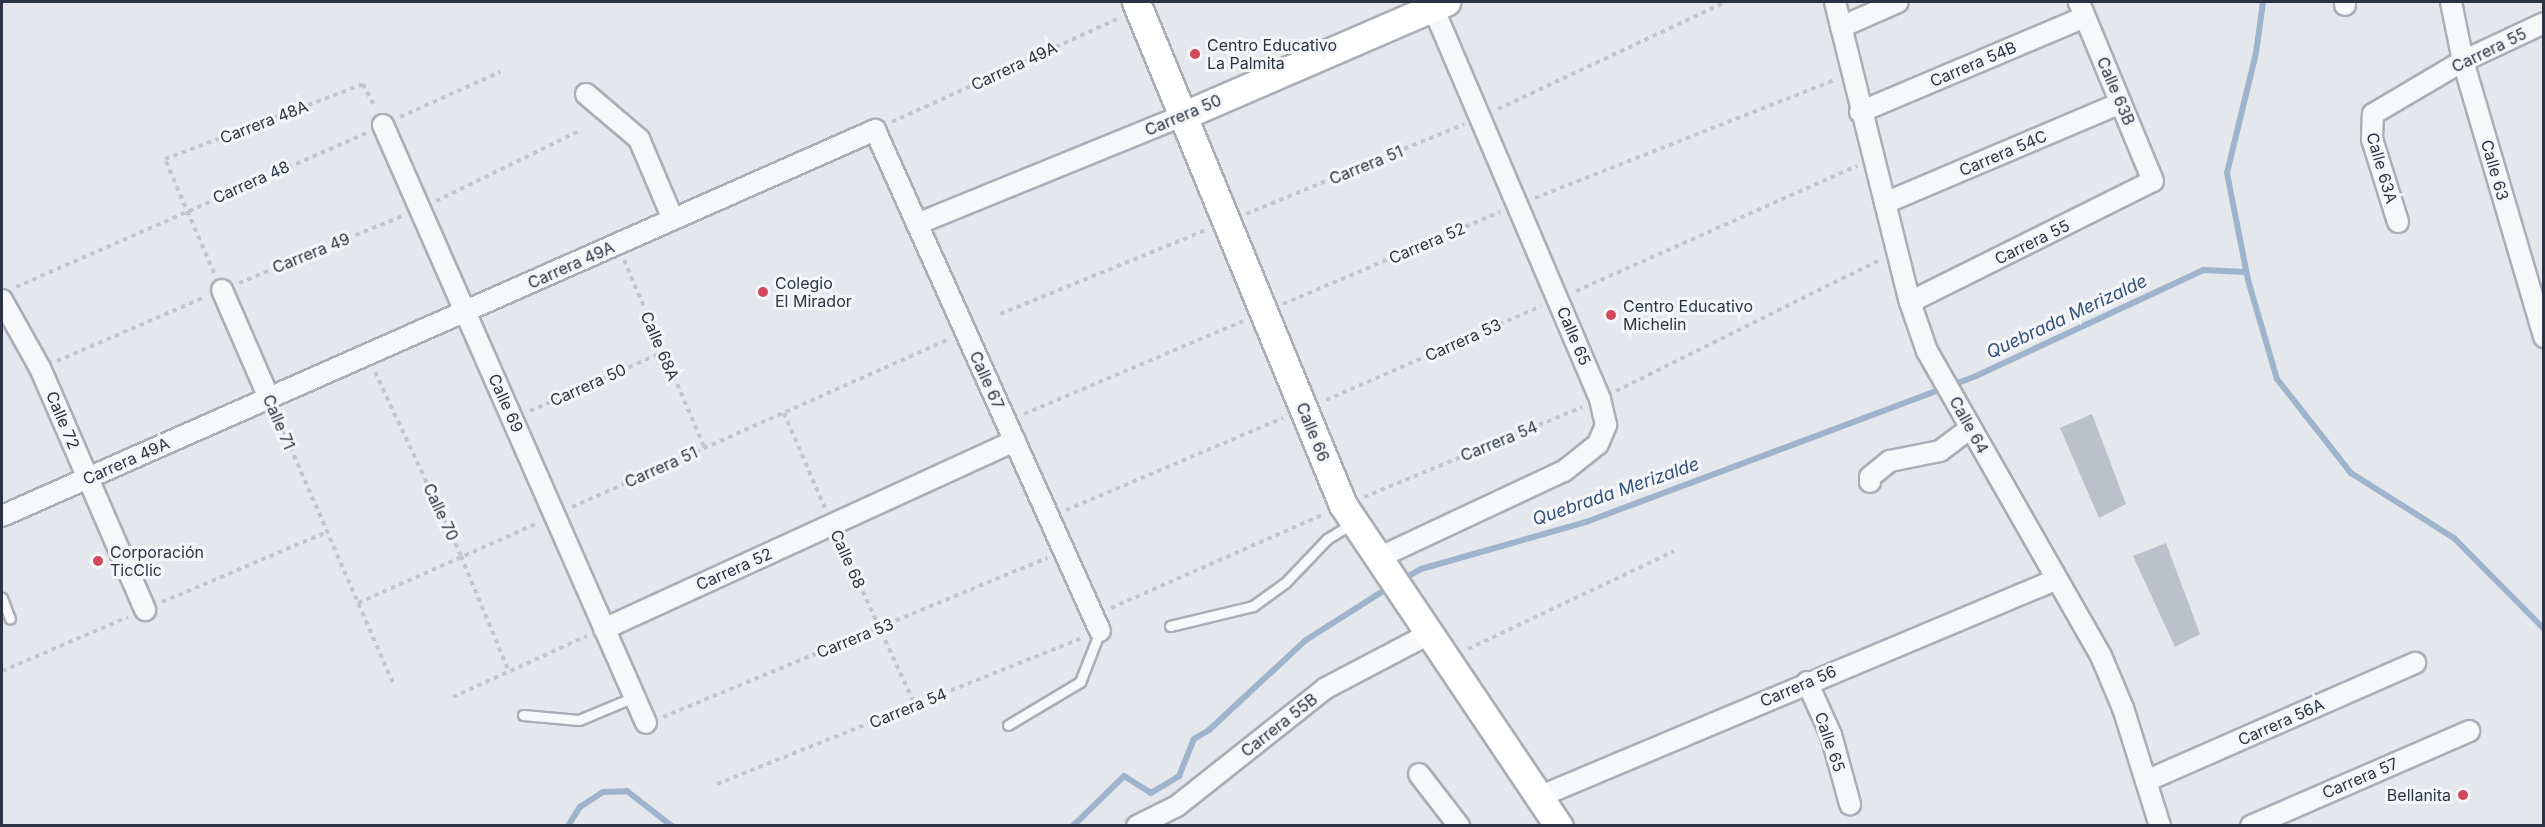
<!DOCTYPE html>
<meta charset="utf-8">
<style>
body{margin:0}
#map{position:relative;width:2545px;height:827px;overflow:hidden;background:#e4e7ec;font-family:Inter,sans-serif}
div>[style]{position:absolute}
.stream>*{height:6px;margin:-3px;padding:0 3px;transform-origin:3px;border-radius:3px;background:#9fb4cc}
.building>*{inset:0;background:#bbc0ca}
.path>*{height:4px;margin-top:-2px;transform-origin:0;background:repeating-linear-gradient(90deg,#c2c5cb 0 4.5px,transparent 0 9px)}
.roads{filter:drop-shadow(2px 0 #a9aeb7) drop-shadow(-2px 0 #a9aeb7) drop-shadow(0 2px #a9aeb7) drop-shadow(0 -2px #a9aeb7)}
.lane>*{height:9px;margin:-4.5px;padding:0 4.5px;transform-origin:4.5px;border-radius:4.5px;background:#f7f8fa}
.street>*{height:20px;margin:-10px;padding:0 10px;transform-origin:10px;border-radius:10px;background:#f7f8fa}
.secondary>*{height:27px;margin:-13.5px;padding:0 13.5px;transform-origin:13.5px;border-radius:13.5px;background:#fff}
.dots>*{width:16px;height:16px;translate:-50% -50%;box-sizing:border-box;border:3px solid #f4f6f9;border-radius:50%}
span{translate:-50% -50%;white-space:nowrap;text-align:center;line-height:1.15;-webkit-text-stroke:6px #f4f6f9;paint-order:stroke}
.poi-label{font-size:16px;color:#2b3445}
.left{translate:0 -50%;text-align:left}
.right{translate:-100% -50%;text-align:right}
.street-label{font-size:16px;color:#2b3445}
.water-label{font-size:18px;color:#34527a;font-style:italic}
.frame{position:absolute;inset:0;border:3px solid #2b3445;pointer-events:none}
</style>
<div id="map">
<div class="stream">
<i style="left:2263px;top:2px;width:51px;rotate:97.8deg"></i>
<i style="left:2256px;top:53px;width:123px;rotate:103.6deg"></i>
<i style="left:2227px;top:173px;width:109px;rotate:78.9deg"></i>
<i style="left:2248px;top:280px;width:103px;rotate:73.7deg"></i>
<i style="left:2277px;top:379px;width:120px;rotate:51.8deg"></i>
<i style="left:2351px;top:473px;width:122px;rotate:32.3deg"></i>
<i style="left:2454px;top:538px;width:128px;rotate:45.3deg"></i>
<i style="left:1403px;top:579px;width:21px;rotate:-29deg"></i>
<i style="left:1421px;top:569px;width:172px;rotate:-15.9deg"></i>
<i style="left:1586px;top:522px;width:416px;rotate:-20.5deg"></i>
<i style="left:1976px;top:376px;width:251px;rotate:-25deg"></i>
<i style="left:2203px;top:270px;width:43px;rotate:2.7deg"></i>
<i style="left:568px;top:826px;width:22px;rotate:-58deg"></i>
<i style="left:580px;top:807px;width:27px;rotate:-33deg"></i>
<i style="left:603px;top:792px;width:24px;rotate:-2deg"></i>
<i style="left:627px;top:791px;width:57px;rotate:37.9deg"></i>
<i style="left:1073px;top:826px;width:71px;rotate:-44.4deg"></i>
<i style="left:1124px;top:776px;width:32px;rotate:32deg"></i>
<i style="left:1151px;top:793px;width:33px;rotate:-31deg"></i>
<i style="left:1179px;top:776px;width:40px;rotate:-68deg"></i>
<i style="left:1194px;top:739px;width:17px;rotate:-31deg"></i>
<i style="left:1209px;top:730px;width:132px;rotate:-42.9deg"></i>
<i style="left:1306px;top:640px;width:101px;rotate:-32.4deg"></i>
</div>
<div class="building">
<i style="clip-path:polygon(2092px 414px,2126px 504px,2099px 518px,2060px 428px)"></i>
<i style="clip-path:polygon(2166px 543px,2200px 634px,2175px 647px,2133px 556px)"></i>
</div>
<div class="path">
<i style="left:1498px;top:109px;width:251px;rotate:-25.2deg"></i>
<i style="left:400px;top:117px;width:110px;rotate:-24.2deg"></i>
<i style="left:892px;top:122px;width:247px;rotate:-24.6deg"></i>
<i style="left:1535px;top:198px;width:322px;rotate:-21.5deg"></i>
<i style="left:436px;top:201px;width:159px;rotate:-26.1deg"></i>
<i style="left:1246px;top:214px;width:236px;rotate:-22.4deg"></i>
<i style="left:624px;top:260px;width:203px;rotate:66.8deg"></i>
<i style="left:214px;top:273px;width:124px;rotate:-113.3deg"></i>
<i style="left:165px;top:159px;width:212px;rotate:-20.7deg"></i>
<i style="left:363px;top:84px;width:27px;rotate:63deg"></i>
<i style="left:239px;top:283px;width:176px;rotate:-22.3deg"></i>
<i style="left:16px;top:287px;width:382px;rotate:-23.7deg"></i>
<i style="left:1576px;top:291px;width:308px;rotate:-24deg"></i>
<i style="left:1283px;top:304px;width:236px;rotate:-23deg"></i>
<i style="left:1000px;top:314px;width:222px;rotate:-22.2deg"></i>
<i style="left:57px;top:361px;width:161px;rotate:-23.4deg"></i>
<i style="left:375px;top:372px;width:203px;rotate:64.9deg"></i>
<i style="left:461px;top:556px;width:126px;rotate:67.5deg"></i>
<i style="left:1616px;top:391px;width:295px;rotate:-26.4deg"></i>
<i style="left:1326px;top:400px;width:235px;rotate:-23.6deg"></i>
<i style="left:530px;top:411px;width:145px;rotate:-23.9deg"></i>
<i style="left:784px;top:413px;width:103px;rotate:66.7deg"></i>
<i style="left:276px;top:414px;width:296px;rotate:66.5deg"></i>
<i style="left:1024px;top:414px;width:238px;rotate:-23deg"></i>
<i style="left:1364px;top:497px;width:236px;rotate:-22.4deg"></i>
<i style="left:572px;top:507px;width:413px;rotate:-24deg"></i>
<i style="left:1066px;top:510px;width:236px;rotate:-23deg"></i>
<i style="left:840px;top:542px;width:179px;rotate:65.3deg"></i>
<i style="left:162px;top:602px;width:179px;rotate:-23deg"></i>
<i style="left:358px;top:603px;width:197px;rotate:-24deg"></i>
<i style="left:1111px;top:608px;width:233px;rotate:-23.8deg"></i>
<i style="left:1468px;top:649px;width:228px;rotate:-25.4deg"></i>
<i style="left:2px;top:671px;width:137px;rotate:-23.2deg"></i>
<i style="left:453px;top:697px;width:147px;rotate:-24.5deg"></i>
<i style="left:663px;top:717px;width:416px;rotate:-22.5deg"></i>
<i style="left:717px;top:784px;width:393px;rotate:-21.8deg"></i>
</div>
<div class="roads">
<div class="lane">
<i style="left:2px;top:598px;width:22px;rotate:69deg"></i>
<i style="left:1170px;top:626px;width:85px;rotate:-13.5deg"></i>
<i style="left:1253px;top:606px;width:39px;rotate:-36deg"></i>
<i style="left:1285px;top:583px;width:61px;rotate:-46.3deg"></i>
<i style="left:1327px;top:539px;width:31px;rotate:-32deg"></i>
<i style="left:523px;top:715px;width:56px;rotate:5.1deg"></i>
<i style="left:579px;top:720px;width:60px;rotate:-22.7deg"></i>
<i style="left:1008px;top:725px;width:84px;rotate:-30.8deg"></i>
<i style="left:1080px;top:682px;width:55px;rotate:-68.6deg"></i>
</div>
<div class="street">
<i style="left:1835px;top:2px;width:309px;rotate:76deg"></i>
<i style="left:1910px;top:302px;width:52px;rotate:70.9deg"></i>
<i style="left:1927px;top:351px;width:351px;rotate:60.3deg"></i>
<i style="left:2101px;top:656px;width:56px;rotate:67.1deg"></i>
<i style="left:2123px;top:708px;width:124px;rotate:72.6deg"></i>
<i style="left:2345px;top:2px;width:3px;rotate:90deg"></i>
<i style="left:2451px;top:2px;width:60px;rotate:78.5deg"></i>
<i style="left:2463px;top:61px;width:288px;rotate:73.6deg"></i>
<i style="left:1841px;top:27px;width:62px;rotate:-23.7deg"></i>
<i style="left:586px;top:94px;width:70px;rotate:40.3deg"></i>
<i style="left:639px;top:139px;width:87px;rotate:67deg"></i>
<i style="left:1860px;top:112px;width:244px;rotate:-22.9deg"></i>
<i style="left:383px;top:125px;width:653px;rotate:66.26deg"></i>
<i style="left:1885px;top:203px;width:256px;rotate:-23deg"></i>
<i style="left:2398px;top:222px;width:87px;rotate:-107.4deg"></i>
<i style="left:2372px;top:139px;width:25px;rotate:-88deg"></i>
<i style="left:2373px;top:114px;width:104px;rotate:-30.5deg"></i>
<i style="left:2463px;top:61px;width:89px;rotate:-25.1deg"></i>
<i style="left:917px;top:224px;width:286px;rotate:-22.2deg"></i>
<i style="left:222px;top:290px;width:118px;rotate:66.5deg"></i>
<i style="left:2px;top:300px;width:78px;rotate:60.8deg"></i>
<i style="left:40px;top:368px;width:264px;rotate:66.5deg"></i>
<i style="left:1910px;top:302px;width:271px;rotate:-26.5deg"></i>
<i style="left:2153px;top:181px;width:194px;rotate:-112.5deg"></i>
<i style="left:1870px;top:482px;width:5px;rotate:-90deg"></i>
<i style="left:1870px;top:477px;width:26px;rotate:-39deg"></i>
<i style="left:1890px;top:461px;width:51px;rotate:-11.3deg"></i>
<i style="left:1940px;top:451px;width:38px;rotate:-37deg"></i>
<i style="left:2px;top:516px;width:955px;rotate:-23.85deg"></i>
<i style="left:875px;top:130px;width:549px;rotate:65.82deg"></i>
<i style="left:1378px;top:558px;width:205px;rotate:-25.1deg"></i>
<i style="left:1564px;top:471px;width:43px;rotate:-38.5deg"></i>
<i style="left:1598px;top:444px;width:21px;rotate:-67deg"></i>
<i style="left:1606px;top:425px;width:27px;rotate:-103deg"></i>
<i style="left:1600px;top:399px;width:431px;rotate:-113.1deg"></i>
<i style="left:604px;top:629px;width:452px;rotate:-24.6deg"></i>
<i style="left:1807px;top:682px;width:58px;rotate:65.6deg"></i>
<i style="left:1831px;top:735px;width:72px;rotate:74.6deg"></i>
<i style="left:1419px;top:774px;width:66px;rotate:52.4deg"></i>
<i style="left:2146px;top:781px;width:294px;rotate:-23.7deg"></i>
<i style="left:1541px;top:796px;width:558px;rotate:-22.79deg"></i>
<i style="left:1137px;top:826px;width:45px;rotate:-26.6deg"></i>
<i style="left:1177px;top:806px;width:190px;rotate:-38.4deg"></i>
<i style="left:1326px;top:688px;width:114px;rotate:-27.7deg"></i>
<i style="left:2251px;top:826px;width:238px;rotate:-23.5deg"></i>
</div>
<div class="secondary">
<i style="left:1136px;top:2px;width:544px;rotate:67.63deg"></i>
<i style="left:1343px;top:505px;width:387px;rotate:56.1deg"></i>
<i style="left:1182px;top:116px;width:288px;rotate:-23.4deg"></i>
</div>
</div>
<div class="dots">
<i style="left:1195px;top:54px;background:#d1495b"></i>
<i style="left:763px;top:292px;background:#d1495b"></i>
<i style="left:1611px;top:315px;background:#d1495b"></i>
<i style="left:98px;top:561px;background:#d1495b"></i>
<i style="left:2463px;top:795px;background:#d1495b"></i>
</div>
<div class="poi-label">
<span class="left" style="left:1207px;top:54px">Centro Educativo<br>La Palmita</span>
<span class="left" style="left:775px;top:292px">Colegio<br>El Mirador</span>
<span class="left" style="left:1623px;top:315px">Centro Educativo<br>Michelin</span>
<span class="left" style="left:110px;top:561px">Corporación<br>TicClic</span>
<span class="right" style="left:2451px;top:795px">Bellanita</span>
</div>
<div class="street-label">
<span style="left:2489px;top:50px;rotate:-26deg">Carrera 55</span>
<span style="left:1973px;top:64px;rotate:-23deg">Carrera 54B</span>
<span style="left:1014px;top:66px;rotate:-25deg">Carrera 49A</span>
<span style="left:2116px;top:91px;rotate:67deg">Calle 63B</span>
<span style="left:1183px;top:115px;rotate:-23deg">Carrera 50</span>
<span style="left:264px;top:122px;rotate:-21deg">Carrera 48A</span>
<span style="left:2003px;top:153px;rotate:-23deg">Carrera 54C</span>
<span style="left:1366px;top:165px;rotate:-22deg">Carrera 51</span>
<span style="left:2382px;top:168px;rotate:74deg">Calle 63A</span>
<span style="left:2495px;top:170px;rotate:74deg">Calle 63</span>
<span style="left:251px;top:182px;rotate:-24deg">Carrera 48</span>
<span style="left:2032px;top:242px;rotate:-26deg">Carrera 55</span>
<span style="left:1427px;top:243px;rotate:-23deg">Carrera 52</span>
<span style="left:311px;top:253px;rotate:-22deg">Carrera 49</span>
<span style="left:571px;top:265px;rotate:-24deg">Carrera 49A</span>
<span style="left:1574px;top:336px;rotate:67deg">Calle 65</span>
<span style="left:1463px;top:340px;rotate:-24deg">Carrera 53</span>
<span style="left:660px;top:346px;rotate:67deg">Calle 68A</span>
<span style="left:987px;top:380px;rotate:66deg">Calle 67</span>
<span style="left:588px;top:385px;rotate:-24deg">Carrera 50</span>
<span style="left:506px;top:403px;rotate:66deg">Calle 69</span>
<span style="left:63px;top:420px;rotate:67deg">Calle 72</span>
<span style="left:279px;top:422px;rotate:67deg">Calle 71</span>
<span style="left:1969px;top:425px;rotate:61deg">Calle 64</span>
<span style="left:1313px;top:432px;rotate:68deg">Calle 66</span>
<span style="left:1499px;top:441px;rotate:-22deg">Carrera 54</span>
<span style="left:126px;top:461px;rotate:-24deg">Carrera 49A</span>
<span style="left:661px;top:467px;rotate:-24deg">Carrera 51</span>
<span style="left:441px;top:512px;rotate:65deg">Calle 70</span>
<span style="left:848px;top:559px;rotate:66deg">Calle 68</span>
<span style="left:734px;top:569px;rotate:-24deg">Carrera 52</span>
<span style="left:855px;top:638px;rotate:-22deg">Carrera 53</span>
<span style="left:1798px;top:686px;rotate:-23deg">Carrera 56</span>
<span style="left:908px;top:708px;rotate:-22deg">Carrera 54</span>
<span style="left:2281px;top:722px;rotate:-24deg">Carrera 56A</span>
<span style="left:1279px;top:725px;rotate:-38deg">Carrera 55B</span>
<span style="left:1830px;top:742px;rotate:71deg">Calle 65</span>
<span style="left:2360px;top:778px;rotate:-23deg">Carrera 57</span>
</div>
<div class="water-label">
<span style="left:2067px;top:317px;rotate:-25deg">Quebrada Merizalde</span>
<span style="left:1616px;top:492px;rotate:-19deg">Quebrada Merizalde</span>
</div>
<div class="frame"></div>
</div>
